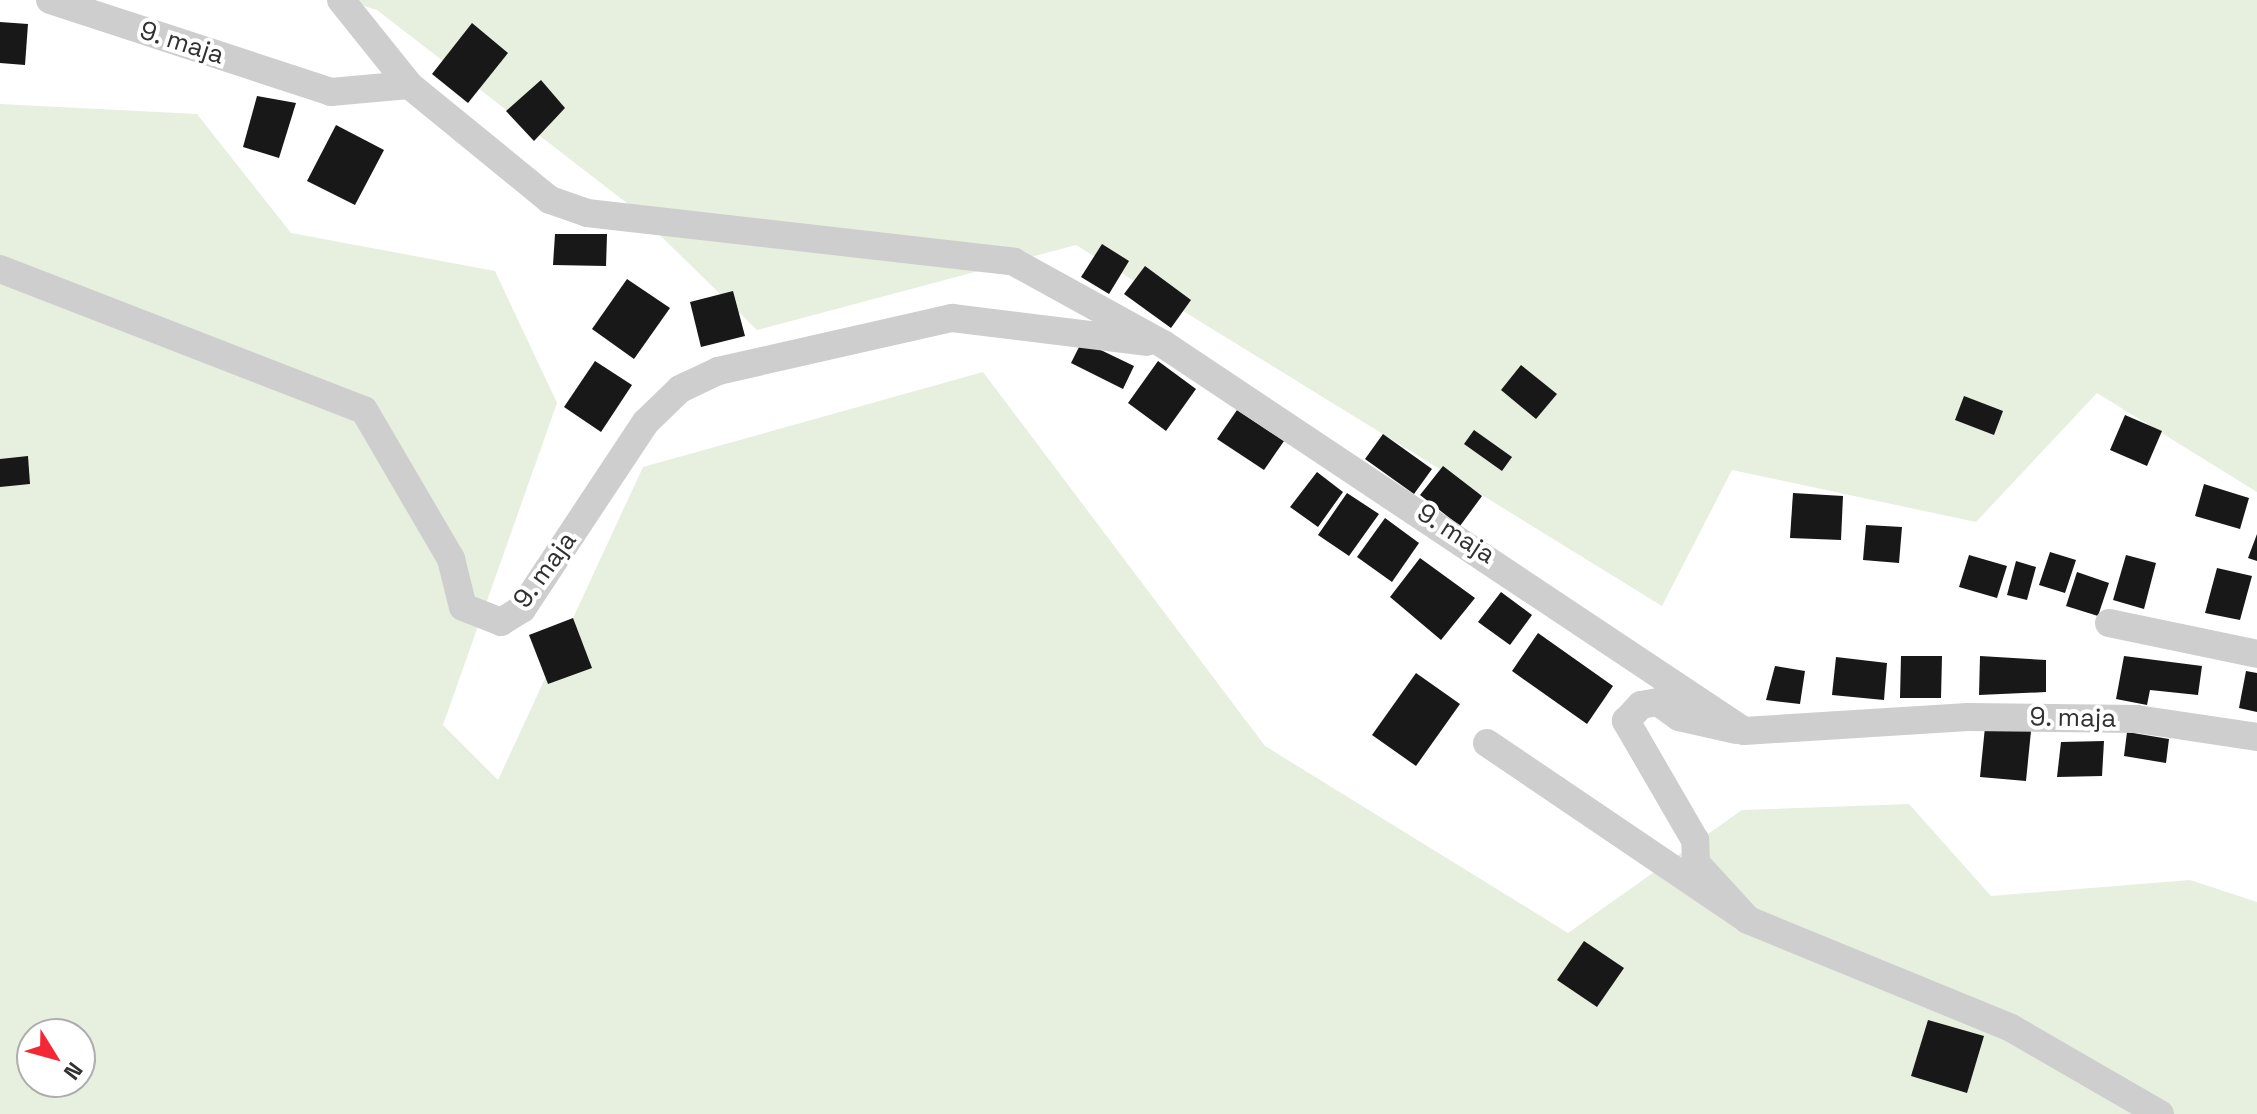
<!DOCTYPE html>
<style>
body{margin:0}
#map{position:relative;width:2257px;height:1114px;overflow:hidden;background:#fff;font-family:"Space Grotesk",sans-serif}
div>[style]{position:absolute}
.green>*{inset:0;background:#e7efdf}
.building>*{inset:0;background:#181818}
.street>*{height:28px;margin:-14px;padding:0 14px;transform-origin:14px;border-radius:14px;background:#cecece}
span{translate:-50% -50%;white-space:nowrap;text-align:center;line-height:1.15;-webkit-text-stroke:8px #fff;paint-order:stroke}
.street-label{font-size:26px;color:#313131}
.north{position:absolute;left:16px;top:1018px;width:80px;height:80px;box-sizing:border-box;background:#fff;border:2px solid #adadad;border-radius:50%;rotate:127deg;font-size:22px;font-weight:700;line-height:32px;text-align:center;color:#313131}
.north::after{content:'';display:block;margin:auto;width:28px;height:36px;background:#f32834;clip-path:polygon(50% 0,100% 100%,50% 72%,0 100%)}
</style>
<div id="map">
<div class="green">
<i style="clip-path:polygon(345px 0,2257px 0,2257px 492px,2097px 393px,1976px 522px,1732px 470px,1662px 606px,1076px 245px,757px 330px,628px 204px,377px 10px)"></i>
<i style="clip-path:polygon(evenodd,0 104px,197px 114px,291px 233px,495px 271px,557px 403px,443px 725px,498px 780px,643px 467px,983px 372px,1265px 746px,1568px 933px,1742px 810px,1909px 804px,1991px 896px,2190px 880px,2257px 902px,2257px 1114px,0 1114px,0 104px,32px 1034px,80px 1034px,80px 1082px,32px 1082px,32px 1034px)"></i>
</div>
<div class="building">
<i style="clip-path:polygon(0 22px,28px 24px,25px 65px,0 63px)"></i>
<i style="clip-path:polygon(472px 23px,508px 53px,468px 103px,432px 74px)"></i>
<i style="clip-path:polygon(541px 80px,565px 108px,534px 141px,506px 111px)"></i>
<i style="clip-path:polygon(257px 96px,296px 103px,279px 158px,243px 147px)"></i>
<i style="clip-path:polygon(336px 125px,384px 150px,355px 205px,307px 181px)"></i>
<i style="clip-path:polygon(555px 234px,607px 234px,606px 266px,553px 265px)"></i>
<i style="clip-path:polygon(1102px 244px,1129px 261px,1109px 294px,1081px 277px)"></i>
<i style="clip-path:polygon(1145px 266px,1191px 300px,1171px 328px,1124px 294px)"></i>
<i style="clip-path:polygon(627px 279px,670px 308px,634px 359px,592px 329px)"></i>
<i style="clip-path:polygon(733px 291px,745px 336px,701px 347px,690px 302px)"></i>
<i style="clip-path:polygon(1082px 341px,1134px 366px,1123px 389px,1071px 363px)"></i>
<i style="clip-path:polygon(595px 361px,632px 385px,601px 432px,564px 407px)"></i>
<i style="clip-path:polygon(1158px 361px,1196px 389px,1166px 431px,1128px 403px)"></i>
<i style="clip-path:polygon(1521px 365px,1557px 394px,1536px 419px,1501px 390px)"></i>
<i style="clip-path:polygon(1964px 396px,2003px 411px,1994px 435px,1955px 420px)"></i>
<i style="clip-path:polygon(1237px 410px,1284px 441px,1264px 470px,1217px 439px)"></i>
<i style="clip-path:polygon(2125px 415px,2162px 431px,2147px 466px,2110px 450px)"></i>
<i style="clip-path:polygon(1474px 430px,1512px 457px,1502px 471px,1464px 444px)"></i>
<i style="clip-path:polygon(1383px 434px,1432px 469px,1414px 494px,1365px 459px)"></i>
<i style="clip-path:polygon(28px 456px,30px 484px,0 487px,0 459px)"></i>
<i style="clip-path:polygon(1443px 466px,1482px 496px,1460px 526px,1420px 495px)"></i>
<i style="clip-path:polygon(1317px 472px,1343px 492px,1318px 527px,1290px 507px)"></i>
<i style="clip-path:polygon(2204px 484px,2249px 498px,2240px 529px,2195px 516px)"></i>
<i style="clip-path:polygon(1347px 493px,1379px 514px,1349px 556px,1318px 535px)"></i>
<i style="clip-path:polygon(1793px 493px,1843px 496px,1841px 540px,1790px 538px)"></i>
<i style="clip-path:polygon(1385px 518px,1419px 543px,1392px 582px,1357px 557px)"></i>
<i style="clip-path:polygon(1866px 525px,1902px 527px,1899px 563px,1863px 560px)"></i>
<i style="clip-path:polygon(2257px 534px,2257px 561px,2248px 558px)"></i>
<i style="clip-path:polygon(2050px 552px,2076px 560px,2065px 593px,2039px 585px)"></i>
<i style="clip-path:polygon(1969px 555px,2007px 566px,1997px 598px,1959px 587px)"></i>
<i style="clip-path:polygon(2126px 555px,2156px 563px,2144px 609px,2113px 600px)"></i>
<i style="clip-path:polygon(1420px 558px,1475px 598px,1441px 640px,1390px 597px)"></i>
<i style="clip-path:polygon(2016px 561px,2036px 567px,2027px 600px,2007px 595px)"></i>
<i style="clip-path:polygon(2217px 568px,2252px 576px,2240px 620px,2205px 613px)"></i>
<i style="clip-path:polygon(2077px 572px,2109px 583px,2098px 616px,2066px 606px)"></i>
<i style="clip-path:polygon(1501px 592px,1532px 615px,1510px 645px,1478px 622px)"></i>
<i style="clip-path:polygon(573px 618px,592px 668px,548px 684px,529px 635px)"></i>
<i style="clip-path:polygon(1538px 633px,1613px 686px,1587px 724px,1512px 671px)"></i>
<i style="clip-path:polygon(1901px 656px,1942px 656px,1941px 698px,1900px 698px)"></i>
<i style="clip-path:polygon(1980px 656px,2046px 660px,2046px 692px,1979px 695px)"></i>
<i style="clip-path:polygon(2124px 656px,2202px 666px,2198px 695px,2150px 690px,2147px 705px,2116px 699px)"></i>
<i style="clip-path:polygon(1836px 657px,1887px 663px,1884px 700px,1832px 695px)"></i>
<i style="clip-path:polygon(1775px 666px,1805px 671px,1800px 704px,1766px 700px)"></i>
<i style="clip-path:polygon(2246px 671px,2257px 673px,2257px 712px,2239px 708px)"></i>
<i style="clip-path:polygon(1416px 673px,1460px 704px,1416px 766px,1372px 735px)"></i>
<i style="clip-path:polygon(1985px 727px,2031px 731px,2026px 781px,1980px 777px)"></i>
<i style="clip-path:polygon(2127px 732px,2169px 739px,2166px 763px,2124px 756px)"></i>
<i style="clip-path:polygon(2104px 741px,2102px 776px,2057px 777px,2061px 742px)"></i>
<i style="clip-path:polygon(1584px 941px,1624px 968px,1597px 1007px,1557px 980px)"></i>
<i style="clip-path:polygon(1928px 1020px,1984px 1036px,1967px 1093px,1911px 1076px)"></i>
</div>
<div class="street">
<i style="left:50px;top:0;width:296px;rotate:18.1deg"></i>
<i style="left:331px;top:92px;width:78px;rotate:-5.1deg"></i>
<i style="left:341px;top:0;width:109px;rotate:51.3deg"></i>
<i style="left:409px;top:85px;width:182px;rotate:39.2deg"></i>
<i style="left:550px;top:200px;width:39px;rotate:19deg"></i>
<i style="left:587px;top:213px;width:430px;rotate:6.5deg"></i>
<i style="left:1014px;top:262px;width:170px;rotate:28.8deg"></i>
<i style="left:1163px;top:344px;width:698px;rotate:33.67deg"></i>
<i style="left:1744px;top:731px;width:224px;rotate:-3.6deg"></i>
<i style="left:1968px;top:717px;width:169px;rotate:0.7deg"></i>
<i style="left:2137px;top:719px;width:121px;rotate:8.5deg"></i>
<i style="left:0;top:269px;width:390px;rotate:21.2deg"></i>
<i style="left:364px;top:410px;width:173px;rotate:59.7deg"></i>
<i style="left:451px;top:559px;width:49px;rotate:76deg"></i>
<i style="left:463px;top:607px;width:41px;rotate:21.5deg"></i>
<i style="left:501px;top:622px;width:25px;rotate:-32deg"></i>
<i style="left:522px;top:609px;width:224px;rotate:-56.5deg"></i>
<i style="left:646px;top:422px;width:47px;rotate:-44.1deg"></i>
<i style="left:680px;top:389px;width:42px;rotate:-25.3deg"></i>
<i style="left:718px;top:371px;width:240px;rotate:-12.8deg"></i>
<i style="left:952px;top:318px;width:196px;rotate:7deg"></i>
<i style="left:2109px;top:623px;width:151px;rotate:11.8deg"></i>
<i style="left:1487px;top:743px;width:315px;rotate:34.1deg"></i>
<i style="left:1748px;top:920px;width:77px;rotate:-132.4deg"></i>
<i style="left:1696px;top:863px;width:23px;rotate:-92deg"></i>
<i style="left:1695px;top:840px;width:138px;rotate:-120.1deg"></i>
<i style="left:1626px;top:721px;width:22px;rotate:-47deg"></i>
<i style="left:1641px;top:705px;width:17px;rotate:-10deg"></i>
<i style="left:1658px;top:702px;width:26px;rotate:36deg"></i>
<i style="left:1679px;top:717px;width:58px;rotate:12.8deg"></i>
<i style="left:1748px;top:920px;width:284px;rotate:22.3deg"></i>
<i style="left:2011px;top:1028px;width:172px;rotate:30deg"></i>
</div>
<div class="street-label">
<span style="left:182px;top:43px;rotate:18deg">9. maja</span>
<span style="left:1456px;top:534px;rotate:33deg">9. maja</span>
<span style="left:545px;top:570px;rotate:-54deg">9. maja</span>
<span style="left:2073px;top:718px;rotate:1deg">9. maja</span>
</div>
<div class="north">N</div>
</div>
